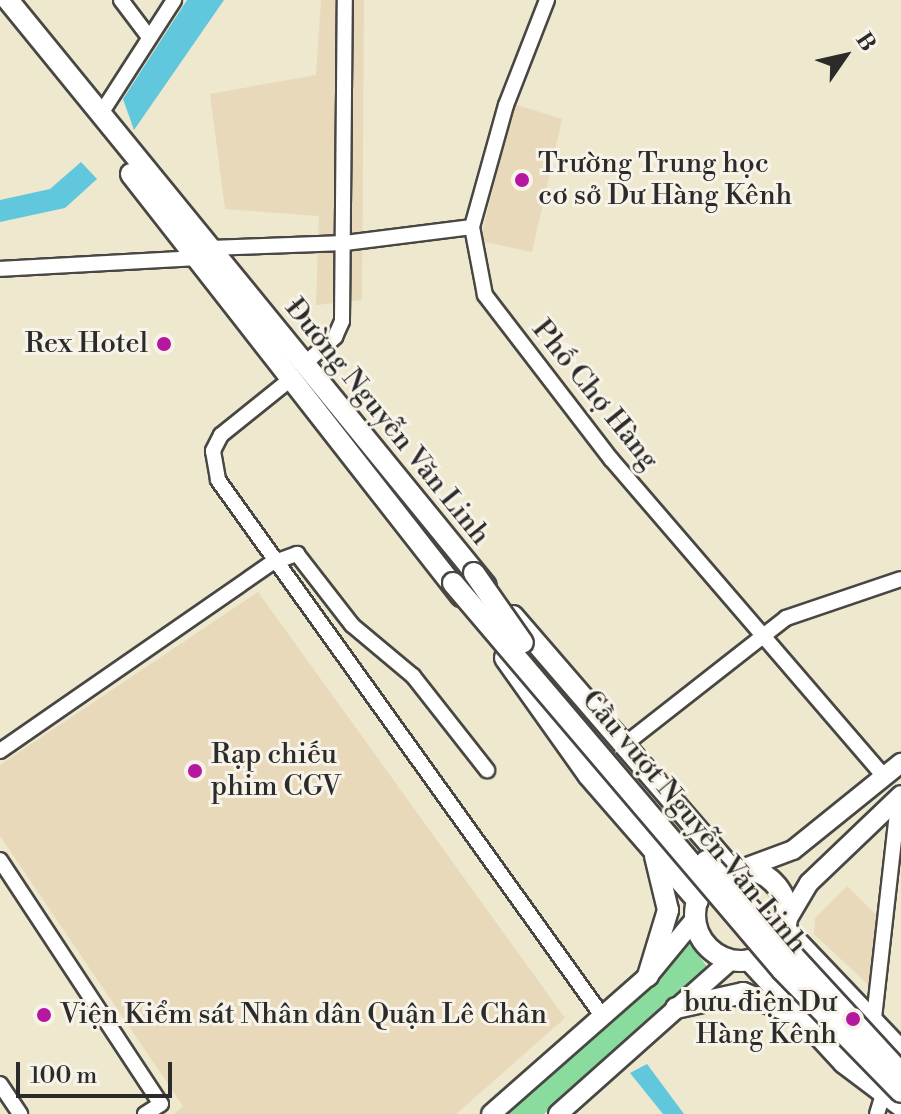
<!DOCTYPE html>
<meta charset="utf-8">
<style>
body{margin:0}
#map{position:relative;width:901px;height:1114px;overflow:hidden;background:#ede8ce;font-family:"Libre Bodoni",serif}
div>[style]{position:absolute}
.built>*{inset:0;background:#e8d9ba}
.green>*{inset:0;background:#89dc9e}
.water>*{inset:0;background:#60c7dd}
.roads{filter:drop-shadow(2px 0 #484743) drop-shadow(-2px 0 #484743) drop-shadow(0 2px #484743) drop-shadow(0 -2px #484743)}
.minor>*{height:14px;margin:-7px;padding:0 7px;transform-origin:7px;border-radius:7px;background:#fff}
.major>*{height:18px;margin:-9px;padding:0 9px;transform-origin:9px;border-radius:9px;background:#fff}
.highway>*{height:20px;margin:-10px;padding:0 10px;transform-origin:10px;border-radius:10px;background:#fff}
.highway>.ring{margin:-10px;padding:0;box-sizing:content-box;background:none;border:20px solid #fff;border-radius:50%}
.bridges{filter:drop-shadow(2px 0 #484743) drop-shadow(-2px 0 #484743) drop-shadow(0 2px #484743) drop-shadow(0 -2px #484743)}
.highway-bridge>*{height:20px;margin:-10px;padding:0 10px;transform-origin:10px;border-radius:10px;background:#fff}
.dots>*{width:22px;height:22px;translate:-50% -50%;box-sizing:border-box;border:4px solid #f7f3e8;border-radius:50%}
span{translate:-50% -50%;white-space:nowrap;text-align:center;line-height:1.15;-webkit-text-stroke:6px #f7f3e8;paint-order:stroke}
.poi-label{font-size:28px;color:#2b2b2b}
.left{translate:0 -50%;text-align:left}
.right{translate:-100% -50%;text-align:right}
.street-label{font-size:28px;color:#2b2b2b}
.north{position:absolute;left:805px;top:16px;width:80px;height:80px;-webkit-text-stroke:6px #f7f3e8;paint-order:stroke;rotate:56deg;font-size:22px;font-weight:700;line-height:32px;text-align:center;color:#2b2b2b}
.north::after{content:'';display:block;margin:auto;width:28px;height:36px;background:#2b2b2b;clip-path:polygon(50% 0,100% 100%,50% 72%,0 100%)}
.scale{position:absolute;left:16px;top:1062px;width:156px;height:36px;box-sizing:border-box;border:4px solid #2b2b2b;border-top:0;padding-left:10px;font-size:24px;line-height:28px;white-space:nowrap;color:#2b2b2b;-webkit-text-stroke:6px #f7f3e8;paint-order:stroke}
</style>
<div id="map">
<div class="built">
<i style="clip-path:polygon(321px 0,364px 0,362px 300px,316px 305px,319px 216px,225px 209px,210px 94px,316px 75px)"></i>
<i style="clip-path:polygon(514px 104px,562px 119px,532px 252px,480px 241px)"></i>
<i style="clip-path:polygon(258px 592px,565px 1018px,456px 1114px,174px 1114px,183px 1106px,0 836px,0 765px)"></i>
<i style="clip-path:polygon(847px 886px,881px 920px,874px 990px,814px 934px,815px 918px)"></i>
</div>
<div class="green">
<i style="clip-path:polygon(689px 943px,708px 968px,544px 1114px,502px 1114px)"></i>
</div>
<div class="water">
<i style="clip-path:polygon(187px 0,224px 0,134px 130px,123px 99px)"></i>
<i style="clip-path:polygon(81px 162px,97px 179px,65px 208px,0 222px,0 200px,50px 189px)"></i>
<i style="clip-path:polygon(647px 1064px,684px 1114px,663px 1114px,630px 1073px)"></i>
</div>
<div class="roads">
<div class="minor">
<i style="left:121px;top:0;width:46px;rotate:52.9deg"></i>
<i style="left:547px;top:0;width:113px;rotate:111.3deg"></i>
<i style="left:506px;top:105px;width:127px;rotate:105.6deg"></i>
<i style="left:472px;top:227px;width:69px;rotate:79.2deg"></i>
<i style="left:485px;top:295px;width:207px;rotate:52.5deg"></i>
<i style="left:611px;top:459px;width:420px;rotate:49.3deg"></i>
<i style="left:100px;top:115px;width:137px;rotate:-57.2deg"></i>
<i style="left:210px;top:248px;width:135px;rotate:-2.1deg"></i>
<i style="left:345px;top:243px;width:128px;rotate:-7.2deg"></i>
<i style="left:0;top:269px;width:196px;rotate:-3.2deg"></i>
<i style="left:303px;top:365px;width:43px;rotate:-41.2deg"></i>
<i style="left:335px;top:337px;width:17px;rotate:-66deg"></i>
<i style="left:342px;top:321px;width:321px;rotate:-89.5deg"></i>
<i style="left:292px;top:378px;width:91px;rotate:141.2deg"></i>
<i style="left:221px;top:435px;width:18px;rotate:117deg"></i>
<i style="left:213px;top:451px;width:29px;rotate:80deg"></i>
<i style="left:218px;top:480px;width:661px;rotate:54.36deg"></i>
<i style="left:624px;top:745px;width:206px;rotate:-38.1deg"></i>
<i style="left:786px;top:618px;width:121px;rotate:-18.7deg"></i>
<i style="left:0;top:751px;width:331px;rotate:-34.7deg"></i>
<i style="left:272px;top:563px;width:27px;rotate:-20deg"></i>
<i style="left:297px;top:554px;width:90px;rotate:52.2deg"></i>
<i style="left:352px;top:625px;width:80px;rotate:39.9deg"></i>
<i style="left:413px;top:676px;width:120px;rotate:51.8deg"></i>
<i style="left:0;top:860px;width:292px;rotate:56.6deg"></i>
<i style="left:161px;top:1104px;width:19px;rotate:148deg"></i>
<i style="left:873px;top:1027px;width:231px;rotate:-83.6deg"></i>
<i style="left:0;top:1084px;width:36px;rotate:56deg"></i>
<i style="left:877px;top:1114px;width:21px;rotate:-73deg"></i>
</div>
<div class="major">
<i style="left:742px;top:869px;width:54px;rotate:-20.4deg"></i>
<i style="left:793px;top:850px;width:139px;rotate:-38.9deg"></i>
<i style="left:787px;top:920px;width:43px;rotate:-59.3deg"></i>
<i style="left:809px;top:883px;width:127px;rotate:-43.7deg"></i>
<i style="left:491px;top:1114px;width:209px;rotate:-41.3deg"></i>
<i style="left:648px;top:976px;width:74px;rotate:-50.5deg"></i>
<i style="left:558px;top:1114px;width:232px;rotate:-41.7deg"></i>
</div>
<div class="highway">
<i style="left:8px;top:0;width:756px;rotate:50.8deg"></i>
<i style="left:131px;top:174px;width:536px;rotate:51.97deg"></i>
<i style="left:513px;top:616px;width:335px;rotate:49.2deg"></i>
<i style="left:505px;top:658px;width:143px;rotate:54.6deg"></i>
<i style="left:588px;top:775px;width:167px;rotate:48.9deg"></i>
<i class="ring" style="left:695px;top:869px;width:72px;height:72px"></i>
<i style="left:785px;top:929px;width:168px;rotate:46.4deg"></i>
<i style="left:749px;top:960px;width:140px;rotate:47.3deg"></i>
<i style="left:844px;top:1063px;width:71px;rotate:37deg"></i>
<i style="left:648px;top:976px;width:69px;rotate:-73.1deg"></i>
<i style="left:668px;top:910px;width:56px;rotate:-103.5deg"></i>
<i style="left:676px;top:1008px;width:69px;rotate:-12.6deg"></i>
<i style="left:743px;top:993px;width:51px;rotate:22deg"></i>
</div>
</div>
<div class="bridges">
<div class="highway-bridge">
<i style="left:474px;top:573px;width:85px;rotate:55deg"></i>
<i style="left:453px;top:583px;width:508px;rotate:49.63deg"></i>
<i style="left:782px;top:970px;width:170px;rotate:45.7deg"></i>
<i style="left:706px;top:861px;width:288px;rotate:47.4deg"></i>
</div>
</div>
<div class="dots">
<i style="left:522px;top:180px;background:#b5179e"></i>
<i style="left:164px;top:344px;background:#b5179e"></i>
<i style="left:195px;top:771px;background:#b5179e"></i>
<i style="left:44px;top:1015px;background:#b5179e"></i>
<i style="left:853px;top:1019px;background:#b5179e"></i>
</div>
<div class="poi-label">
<span class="left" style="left:538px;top:180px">Trường Trung học<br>cơ sở Dư Hàng Kênh</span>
<span class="right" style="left:148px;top:344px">Rex Hotel</span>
<span class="left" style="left:211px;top:771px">Rạp chiếu<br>phim CGV</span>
<span class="right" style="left:837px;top:1019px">bưu điện Dư<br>Hàng Kênh</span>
<span class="left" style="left:60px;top:1015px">Viện Kiểm sát Nhân dân Quận Lê Chân</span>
</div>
<div class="street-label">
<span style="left:595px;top:395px;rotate:51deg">Phố Chợ Hàng</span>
<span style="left:387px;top:422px;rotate:51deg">Đường Nguyễn Văn Linh</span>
<span style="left:694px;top:822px;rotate:50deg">Cầu vượt Nguyễn Văn Linh</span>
</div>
<div class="north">B</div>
<div class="scale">100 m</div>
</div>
